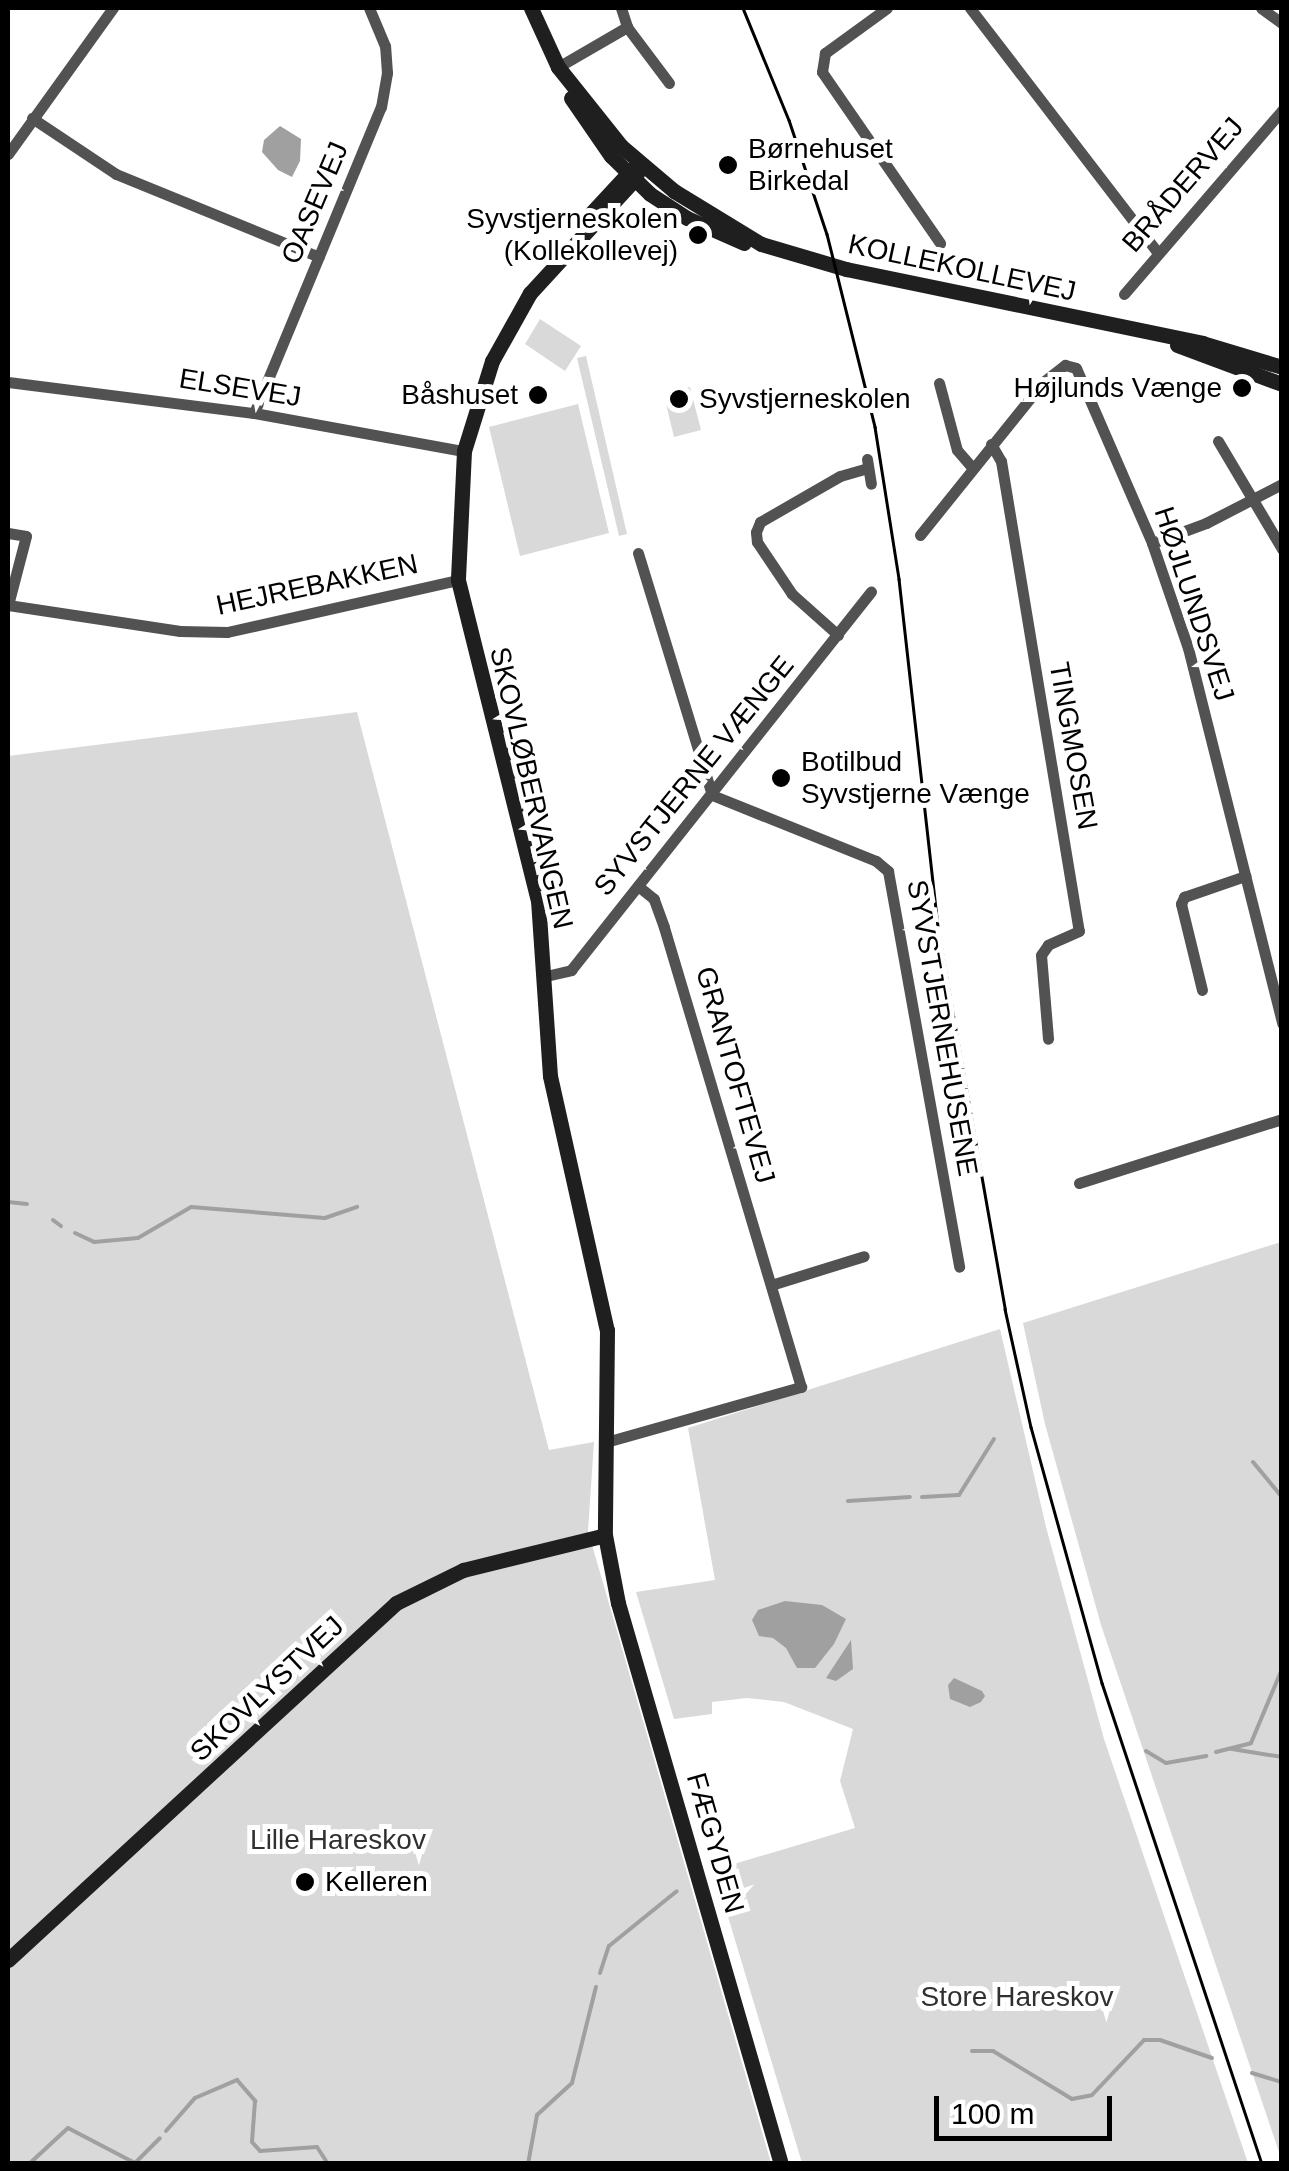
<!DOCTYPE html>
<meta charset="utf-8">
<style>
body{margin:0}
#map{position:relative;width:1289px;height:2171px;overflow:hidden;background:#fff;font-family:Arial,sans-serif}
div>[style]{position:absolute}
.green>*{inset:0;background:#d9d9d9}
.water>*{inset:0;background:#a0a0a0}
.stream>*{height:4px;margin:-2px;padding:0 2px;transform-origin:2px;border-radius:2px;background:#a0a0a0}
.street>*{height:11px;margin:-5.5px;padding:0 5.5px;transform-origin:5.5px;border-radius:5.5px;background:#525252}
.secondary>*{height:15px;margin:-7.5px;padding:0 7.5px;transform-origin:7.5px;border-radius:7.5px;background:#1f1f1f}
.tram>*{height:2.5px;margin:-1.25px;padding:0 1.25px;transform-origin:1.25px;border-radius:1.25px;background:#000}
.dots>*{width:28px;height:28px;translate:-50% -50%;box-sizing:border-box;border:5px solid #fff;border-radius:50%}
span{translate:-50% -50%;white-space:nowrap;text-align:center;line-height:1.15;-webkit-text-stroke:10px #fff;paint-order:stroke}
.poi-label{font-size:28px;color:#000}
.left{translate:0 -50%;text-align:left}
.right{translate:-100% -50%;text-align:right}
.street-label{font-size:28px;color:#000}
.park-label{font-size:28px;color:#303030}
.frame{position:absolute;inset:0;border:10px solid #000;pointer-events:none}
.scale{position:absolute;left:934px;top:2096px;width:178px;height:45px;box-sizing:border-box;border:5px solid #000;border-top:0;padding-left:12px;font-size:30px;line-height:35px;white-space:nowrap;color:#000;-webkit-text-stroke:8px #fff;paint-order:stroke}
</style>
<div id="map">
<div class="green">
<i style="clip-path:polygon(540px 319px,581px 346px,565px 371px,525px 344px)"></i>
<i style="clip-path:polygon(586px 356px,627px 534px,619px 536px,577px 358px)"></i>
<i style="clip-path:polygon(690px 387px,701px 430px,674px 437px,666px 404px,675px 391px)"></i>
<i style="clip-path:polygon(578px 404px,609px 533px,520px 556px,489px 427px)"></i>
<i style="clip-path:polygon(357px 712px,549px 1450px,594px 1442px,588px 1531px,771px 2163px,8px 2163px,8px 756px)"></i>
<i style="clip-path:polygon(1281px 1242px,1282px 1242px,1281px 2158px,1101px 1625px,1045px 1424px,1023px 1323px)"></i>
<i style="clip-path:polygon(1000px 1329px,1046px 1527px,1104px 1739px,1248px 2163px,802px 2163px,714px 1870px,855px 1828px,840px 1781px,853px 1729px,784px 1702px,747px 1698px,712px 1702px,712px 1714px,674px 1719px,636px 1592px,715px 1580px,688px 1428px)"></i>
</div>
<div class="water">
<i style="clip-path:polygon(280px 126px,301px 139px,300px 161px,292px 177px,278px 170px,262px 152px,264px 140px)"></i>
<i style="clip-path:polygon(785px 1601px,822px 1605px,846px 1619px,834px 1644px,815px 1668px,797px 1668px,786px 1648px,773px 1638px,759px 1636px,752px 1620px,758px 1610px)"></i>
<i style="clip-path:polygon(851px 1640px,853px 1669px,836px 1681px,826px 1678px)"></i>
<i style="clip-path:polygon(954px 1678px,982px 1691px,985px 1696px,981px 1702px,970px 1707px,950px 1699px,948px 1685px)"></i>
</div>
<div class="stream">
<i style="left:8px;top:1202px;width:19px;rotate:6deg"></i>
<i style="left:53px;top:1220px;width:10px;rotate:37deg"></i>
<i style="left:75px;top:1233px;width:21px;rotate:25deg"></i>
<i style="left:94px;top:1242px;width:44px;rotate:-5.2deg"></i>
<i style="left:138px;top:1238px;width:61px;rotate:-30.3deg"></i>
<i style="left:191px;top:1207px;width:134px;rotate:4.7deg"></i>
<i style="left:325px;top:1218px;width:34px;rotate:-19deg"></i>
<i style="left:1253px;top:1462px;width:45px;rotate:50.4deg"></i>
<i style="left:922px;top:1497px;width:37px;rotate:-3deg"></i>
<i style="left:959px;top:1495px;width:66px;rotate:-58deg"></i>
<i style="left:848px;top:1501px;width:62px;rotate:-3.7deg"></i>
<i style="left:1232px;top:1749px;width:51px;rotate:9.1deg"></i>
<i style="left:1146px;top:1751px;width:23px;rotate:31deg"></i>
<i style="left:1166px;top:1763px;width:41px;rotate:-9.9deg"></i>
<i style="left:1216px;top:1752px;width:36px;rotate:-14deg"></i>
<i style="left:1251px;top:1743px;width:80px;rotate:-67.3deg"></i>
<i style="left:600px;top:1973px;width:28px;rotate:-72deg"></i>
<i style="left:609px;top:1946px;width:87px;rotate:-39deg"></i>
<i style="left:972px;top:2051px;width:21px"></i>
<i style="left:993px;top:2051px;width:92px;rotate:31.3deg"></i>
<i style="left:1072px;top:2099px;width:20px;rotate:-11deg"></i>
<i style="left:1092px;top:2095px;width:76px;rotate:-46.6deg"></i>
<i style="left:1144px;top:2040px;width:16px"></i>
<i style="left:1160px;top:2040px;width:55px;rotate:19.1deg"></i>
<i style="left:1252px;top:2073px;width:31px;rotate:17deg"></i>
<i style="left:166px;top:2131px;width:44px;rotate:-48.7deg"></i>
<i style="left:195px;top:2098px;width:46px;rotate:-23.2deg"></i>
<i style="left:237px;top:2080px;width:28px;rotate:49deg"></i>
<i style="left:255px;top:2101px;width:41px;rotate:94.2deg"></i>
<i style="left:252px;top:2142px;width:12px;rotate:48deg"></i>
<i style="left:260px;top:2151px;width:57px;rotate:-4deg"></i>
<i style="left:317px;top:2147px;width:20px;rotate:57deg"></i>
<i style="left:29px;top:2164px;width:53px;rotate:-42.7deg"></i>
<i style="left:68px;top:2128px;width:76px;rotate:27.6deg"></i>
<i style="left:135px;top:2163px;width:35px;rotate:-45deg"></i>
<i style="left:528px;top:2164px;width:50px;rotate:-79.6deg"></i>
<i style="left:537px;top:2115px;width:47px;rotate:-42.4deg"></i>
<i style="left:572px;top:2083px;width:99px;rotate:-76deg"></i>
</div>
<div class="street">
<i style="left:621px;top:8px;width:20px;rotate:72deg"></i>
<i style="left:627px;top:27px;width:70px;rotate:53.1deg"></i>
<i style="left:887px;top:8px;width:77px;rotate:144deg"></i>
<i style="left:825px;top:53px;width:19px;rotate:99deg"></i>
<i style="left:822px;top:72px;width:208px;rotate:55.4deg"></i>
<i style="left:970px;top:8px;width:309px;rotate:52.5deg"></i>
<i style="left:1261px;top:8px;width:26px;rotate:36deg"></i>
<i style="left:558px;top:67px;width:80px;rotate:-30.1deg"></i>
<i style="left:32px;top:118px;width:101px;rotate:33.7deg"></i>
<i style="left:116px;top:174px;width:219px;rotate:22.2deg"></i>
<i style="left:8px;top:154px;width:180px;rotate:-54.3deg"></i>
<i style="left:1124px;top:294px;width:243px;rotate:-49.3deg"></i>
<i style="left:8px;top:382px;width:248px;rotate:7.2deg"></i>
<i style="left:254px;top:413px;width:213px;rotate:10.3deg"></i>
<i style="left:939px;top:383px;width:69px;rotate:75deg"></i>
<i style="left:957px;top:450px;width:23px;rotate:49deg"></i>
<i style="left:254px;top:413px;width:331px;rotate:-67.5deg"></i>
<i style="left:381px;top:107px;width:35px;rotate:-80deg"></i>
<i style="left:387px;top:73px;width:27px;rotate:-94deg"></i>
<i style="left:385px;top:46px;width:41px;rotate:-112.8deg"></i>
<i style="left:1218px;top:441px;width:126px;rotate:59.3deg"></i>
<i style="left:991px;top:444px;width:20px;rotate:60deg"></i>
<i style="left:1001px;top:461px;width:476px;rotate:80.6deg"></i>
<i style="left:1079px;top:931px;width:34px;rotate:156deg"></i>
<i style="left:1048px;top:945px;width:12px;rotate:125deg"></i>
<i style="left:1041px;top:955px;width:84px;rotate:85.2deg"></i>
<i style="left:867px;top:459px;width:25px;rotate:81deg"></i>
<i style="left:8px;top:533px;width:18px;rotate:9deg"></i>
<i style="left:26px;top:536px;width:71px;rotate:104.6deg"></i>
<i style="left:920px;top:535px;width:196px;rotate:-51.2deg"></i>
<i style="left:1043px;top:382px;width:28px;rotate:-38deg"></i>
<i style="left:1065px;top:365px;width:11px;rotate:15deg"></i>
<i style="left:1076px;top:368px;width:191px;rotate:66.5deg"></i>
<i style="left:1152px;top:543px;width:111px;rotate:71.1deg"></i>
<i style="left:1188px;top:648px;width:387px;rotate:75.9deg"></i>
<i style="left:1152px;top:543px;width:58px;rotate:-20.3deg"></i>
<i style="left:1206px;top:523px;width:85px;rotate:-27.2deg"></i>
<i style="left:638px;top:553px;width:253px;rotate:73deg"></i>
<i style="left:712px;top:795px;width:177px;rotate:21.9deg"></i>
<i style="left:876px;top:861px;width:16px;rotate:40deg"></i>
<i style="left:888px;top:871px;width:402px;rotate:79.8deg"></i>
<i style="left:8px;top:605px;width:174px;rotate:8.6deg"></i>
<i style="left:180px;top:631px;width:47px;rotate:1.2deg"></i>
<i style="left:227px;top:632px;width:237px;rotate:-12.7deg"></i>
<i style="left:838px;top:635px;width:62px;rotate:-138.3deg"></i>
<i style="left:792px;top:594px;width:63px;rotate:-123.9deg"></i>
<i style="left:757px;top:542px;width:10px;rotate:-96deg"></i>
<i style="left:756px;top:532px;width:11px;rotate:-68deg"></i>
<i style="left:760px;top:522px;width:92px;rotate:-29.9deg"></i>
<i style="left:840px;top:476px;width:29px;rotate:-16deg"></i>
<i style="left:546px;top:976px;width:26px;rotate:-13deg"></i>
<i style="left:571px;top:970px;width:483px;rotate:-51.6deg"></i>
<i style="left:1202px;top:990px;width:89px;rotate:-103.7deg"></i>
<i style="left:1181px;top:904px;width:8px;rotate:-67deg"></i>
<i style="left:1184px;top:897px;width:65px;rotate:-19deg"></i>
<i style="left:1079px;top:1183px;width:213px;rotate:-17.5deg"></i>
<i style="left:771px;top:1285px;width:97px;rotate:-17.3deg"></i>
<i style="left:606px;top:1442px;width:203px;rotate:-15.8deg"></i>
<i style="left:801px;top:1387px;width:480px;rotate:-106.6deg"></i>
<i style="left:664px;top:927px;width:30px;rotate:-110deg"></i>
<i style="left:654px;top:899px;width:19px;rotate:-141deg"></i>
</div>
<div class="secondary">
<i style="left:531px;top:8px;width:65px;rotate:65.4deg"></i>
<i style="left:558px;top:67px;width:101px;rotate:51.4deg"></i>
<i style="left:621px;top:146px;width:70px;rotate:40.3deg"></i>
<i style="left:674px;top:191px;width:102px;rotate:31.3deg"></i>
<i style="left:761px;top:244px;width:89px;rotate:16.4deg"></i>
<i style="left:846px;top:269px;width:364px;rotate:11.7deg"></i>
<i style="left:1202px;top:343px;width:84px;rotate:16.7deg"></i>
<i style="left:571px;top:98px;width:70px;rotate:55.4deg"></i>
<i style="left:611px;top:156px;width:54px;rotate:44.3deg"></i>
<i style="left:650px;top:194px;width:44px;rotate:33deg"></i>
<i style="left:687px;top:218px;width:62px;rotate:23.7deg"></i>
<i style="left:641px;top:165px;width:17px;rotate:115deg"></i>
<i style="left:634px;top:180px;width:154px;rotate:132.6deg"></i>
<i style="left:530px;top:293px;width:78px;rotate:119.2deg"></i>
<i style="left:492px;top:361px;width:94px;rotate:107.3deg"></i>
<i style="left:464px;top:451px;width:129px;rotate:92.7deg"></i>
<i style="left:458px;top:580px;width:330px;rotate:76deg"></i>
<i style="left:538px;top:900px;width:176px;rotate:86.1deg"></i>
<i style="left:550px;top:1076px;width:260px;rotate:77.4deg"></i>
<i style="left:607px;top:1330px;width:205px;rotate:90.6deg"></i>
<i style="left:605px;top:1535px;width:69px;rotate:79.2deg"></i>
<i style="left:618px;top:1603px;width:584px;rotate:73.8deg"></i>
<i style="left:580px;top:225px;width:76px;rotate:-47.1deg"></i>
<i style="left:1177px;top:345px;width:112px;rotate:20.4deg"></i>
<i style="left:8px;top:1960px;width:527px;rotate:-42.62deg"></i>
<i style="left:396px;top:1603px;width:75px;rotate:-26.2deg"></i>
<i style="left:463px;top:1570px;width:146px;rotate:-13.8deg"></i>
</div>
<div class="tram">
<i style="left:743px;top:8px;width:121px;rotate:67.7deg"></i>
<i style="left:789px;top:120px;width:120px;rotate:71.6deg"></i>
<i style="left:827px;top:234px;width:199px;rotate:76deg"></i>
<i style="left:875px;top:427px;width:154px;rotate:81deg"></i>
<i style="left:899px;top:579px;width:356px;rotate:83.6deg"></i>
<i style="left:939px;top:933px;width:382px;rotate:80deg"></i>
<i style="left:1005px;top:1309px;width:121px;rotate:77.6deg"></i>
<i style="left:1031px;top:1427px;width:266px;rotate:74.5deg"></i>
<i style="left:1102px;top:1683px;width:507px;rotate:71.6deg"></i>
</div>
<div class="dots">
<i style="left:728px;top:165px;background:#000"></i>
<i style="left:698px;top:235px;background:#000"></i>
<i style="left:1242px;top:388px;background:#000"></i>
<i style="left:538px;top:395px;background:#000"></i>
<i style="left:679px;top:399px;background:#000"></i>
<i style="left:781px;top:778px;background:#000"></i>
<i style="left:305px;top:1882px;background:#000"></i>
</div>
<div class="poi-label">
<span class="left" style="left:748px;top:165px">Børnehuset<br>Birkedal</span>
<span class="right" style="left:678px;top:235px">Syvstjerneskolen<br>(Kollekollevej)</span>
<span class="right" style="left:1222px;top:388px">Højlunds Vænge</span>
<span class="right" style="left:518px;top:395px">Båshuset</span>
<span class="left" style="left:699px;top:399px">Syvstjerneskolen</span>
<span class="left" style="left:801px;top:778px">Botilbud<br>Syvstjerne Vænge</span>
<span class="left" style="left:325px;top:1882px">Kelleren</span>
</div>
<div class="street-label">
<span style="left:1183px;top:185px;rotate:-49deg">BRÅDERVEJ</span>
<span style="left:315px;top:203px;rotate:-67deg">OASEVEJ</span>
<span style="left:962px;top:268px;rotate:12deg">KOLLEKOLLEVEJ</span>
<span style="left:240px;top:388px;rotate:9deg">ELSEVEJ</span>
<span style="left:317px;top:585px;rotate:-12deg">HEJREBAKKEN</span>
<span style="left:1194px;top:604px;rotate:72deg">HØJLUNDSVEJ</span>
<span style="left:1073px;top:746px;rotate:80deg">TINGMOSEN</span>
<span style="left:694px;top:776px;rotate:-51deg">SYVSTJERNE VÆNGE</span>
<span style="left:531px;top:788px;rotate:77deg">SKOVLØBERVANGEN</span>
<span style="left:942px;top:1028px;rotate:80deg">SYVSTJERNEHUSENE</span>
<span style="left:735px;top:1075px;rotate:74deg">GRANTOFTEVEJ</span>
<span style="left:267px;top:1689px;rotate:-43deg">SKOVLYSTVEJ</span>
<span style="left:715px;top:1843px;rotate:74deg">FÆGYDEN</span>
</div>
<div class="park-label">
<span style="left:338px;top:1840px">Lille Hareskov</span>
<span style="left:1017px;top:1997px">Store Hareskov</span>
</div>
<div class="frame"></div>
<div class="scale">100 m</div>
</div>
